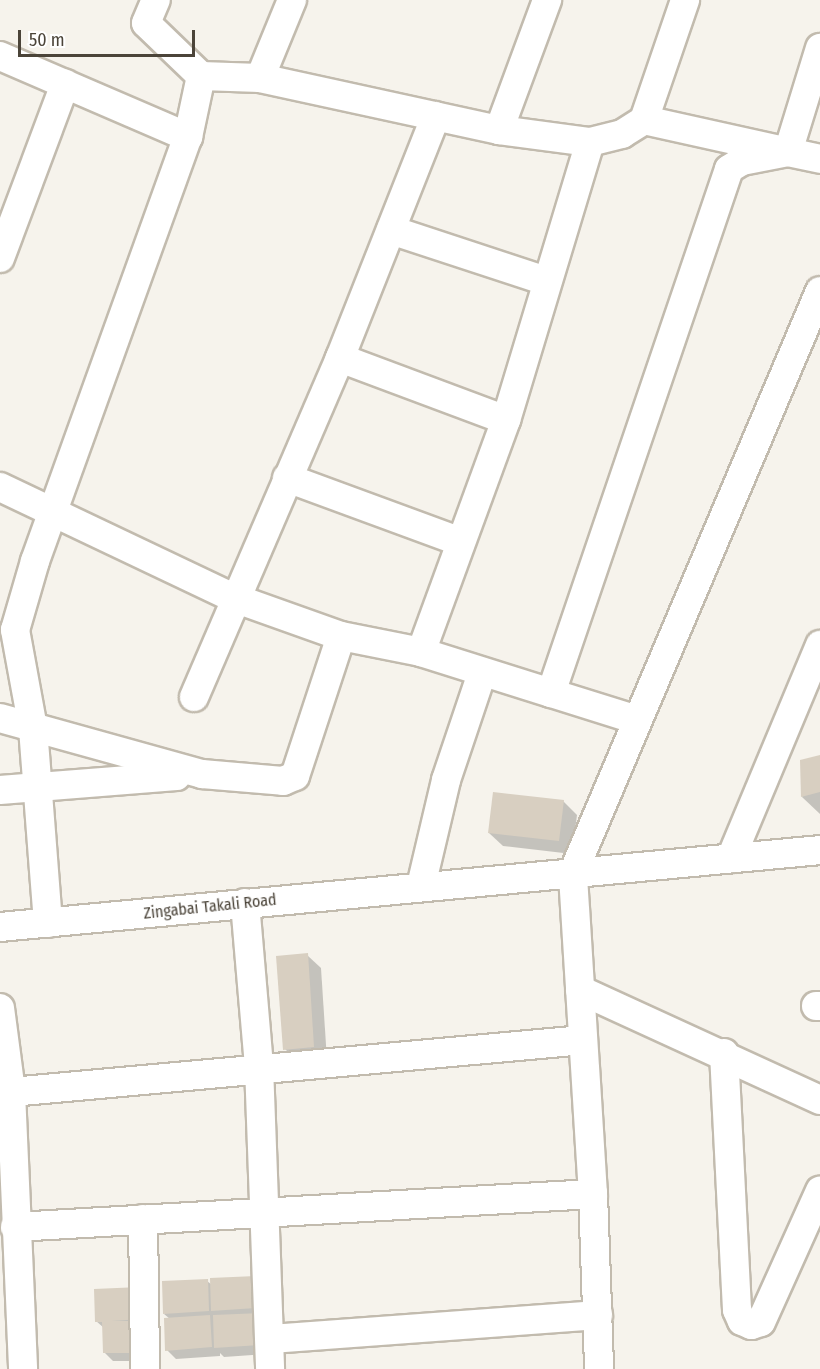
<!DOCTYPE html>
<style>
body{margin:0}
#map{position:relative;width:820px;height:1369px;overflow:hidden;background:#f6f3ec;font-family:"Fira Sans Condensed",sans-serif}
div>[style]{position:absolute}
.shadow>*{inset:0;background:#0003}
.building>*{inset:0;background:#d8cfc1}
.roads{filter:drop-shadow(2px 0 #c2bbae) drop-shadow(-2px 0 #c2bbae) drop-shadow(0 2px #c2bbae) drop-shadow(0 -2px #c2bbae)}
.minor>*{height:28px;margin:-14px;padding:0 14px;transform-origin:14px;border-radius:14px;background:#fff}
span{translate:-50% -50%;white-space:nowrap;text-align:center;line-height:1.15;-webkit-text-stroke:5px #fff;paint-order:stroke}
.street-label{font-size:16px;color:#4b4439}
.scale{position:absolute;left:18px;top:30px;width:177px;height:27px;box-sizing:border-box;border:3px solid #4b4439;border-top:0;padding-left:8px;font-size:18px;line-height:21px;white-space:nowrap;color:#4b4439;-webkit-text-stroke:4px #fff;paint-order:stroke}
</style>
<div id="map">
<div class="shadow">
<i style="clip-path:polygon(820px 757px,820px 814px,802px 797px)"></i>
<i style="clip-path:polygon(563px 801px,577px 815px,572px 854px,503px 846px,489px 833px)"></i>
<i style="clip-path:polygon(307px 955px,321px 968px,327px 1060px,298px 1062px,285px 1049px)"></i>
<i style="clip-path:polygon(255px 1278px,269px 1354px,224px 1357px,220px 1353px,220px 1356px,176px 1359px,167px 1350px,170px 1319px,164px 1314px,207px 1281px,212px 1285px)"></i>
<i style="clip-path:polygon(139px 1288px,153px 1361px,113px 1361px,104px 1352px,104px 1328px,96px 1321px)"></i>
</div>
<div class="building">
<i style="clip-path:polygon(820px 755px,820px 792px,801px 797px,800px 760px)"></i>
<i style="clip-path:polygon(493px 792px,564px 800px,559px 841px,488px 833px)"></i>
<i style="clip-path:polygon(308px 953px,314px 1047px,283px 1050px,276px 956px)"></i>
<i style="clip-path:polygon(256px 1276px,257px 1308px,211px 1311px,210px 1278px)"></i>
<i style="clip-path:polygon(208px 1279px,209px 1311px,163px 1314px,162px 1281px)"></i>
<i style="clip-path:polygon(140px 1287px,142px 1319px,112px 1321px,143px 1321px,144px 1353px,103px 1353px,102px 1322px,95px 1322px,94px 1289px)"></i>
<i style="clip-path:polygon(259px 1313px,260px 1345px,214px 1348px,213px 1315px)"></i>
<i style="clip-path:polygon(210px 1315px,212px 1347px,165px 1351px,164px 1318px)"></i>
</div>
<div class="roads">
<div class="minor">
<i style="left:292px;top:0;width:84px;rotate:112.3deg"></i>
<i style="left:260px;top:78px;width:245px;rotate:12.3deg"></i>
<i style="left:499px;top:130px;width:92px;rotate:7.5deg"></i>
<i style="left:590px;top:142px;width:290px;rotate:106.8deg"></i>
<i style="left:506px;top:420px;width:247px;rotate:110.1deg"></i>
<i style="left:0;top:56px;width:205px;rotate:23.3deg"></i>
<i style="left:201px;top:76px;width:59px;rotate:1.9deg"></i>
<i style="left:644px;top:120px;width:148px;rotate:12.5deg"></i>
<i style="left:788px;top:152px;width:109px;rotate:-72.9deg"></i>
<i style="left:499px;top:130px;width:139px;rotate:-69.7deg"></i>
<i style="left:590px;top:142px;width:33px;rotate:-14deg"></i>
<i style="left:622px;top:134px;width:26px;rotate:-32deg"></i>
<i style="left:644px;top:120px;width:127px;rotate:-71.1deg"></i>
<i style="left:391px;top:230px;width:163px;rotate:18.2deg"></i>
<i style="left:0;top:258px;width:186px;rotate:-69.5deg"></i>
<i style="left:340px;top:358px;width:177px;rotate:20.5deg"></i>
<i style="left:287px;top:478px;width:185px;rotate:20.2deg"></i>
<i style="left:0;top:487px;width:259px;rotate:25.4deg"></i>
<i style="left:234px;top:598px;width:114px;rotate:19.6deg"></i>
<i style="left:341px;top:636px;width:82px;rotate:11.3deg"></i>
<i style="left:421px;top:652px;width:136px;rotate:17.5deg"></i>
<i style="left:551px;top:693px;width:553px;rotate:-71.24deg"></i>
<i style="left:729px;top:169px;width:15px;rotate:-32deg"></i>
<i style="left:742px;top:161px;width:47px;rotate:-11.1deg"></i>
<i style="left:788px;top:152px;width:33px;rotate:12deg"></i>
<i style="left:551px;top:693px;width:90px;rotate:17.4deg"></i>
<i style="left:194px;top:697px;width:369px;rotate:-66.7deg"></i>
<i style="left:340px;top:358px;width:260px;rotate:-68.4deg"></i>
<i style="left:0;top:718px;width:210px;rotate:15.5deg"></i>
<i style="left:202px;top:774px;width:81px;rotate:4.9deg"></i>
<i style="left:283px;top:781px;width:13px;rotate:-23deg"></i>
<i style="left:295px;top:776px;width:147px;rotate:-71.8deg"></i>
<i style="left:0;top:790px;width:177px;rotate:-4.5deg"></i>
<i style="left:731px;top:858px;width:231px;rotate:-67.3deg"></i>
<i style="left:421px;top:886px;width:109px;rotate:-76.7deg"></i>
<i style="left:446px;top:780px;width:113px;rotate:-71.4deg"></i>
<i style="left:245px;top:903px;width:164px;rotate:85.1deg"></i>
<i style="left:259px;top:1066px;width:303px;rotate:87.9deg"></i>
<i style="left:48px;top:923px;width:196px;rotate:-94.4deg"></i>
<i style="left:33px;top:728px;width:100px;rotate:-100.4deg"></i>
<i style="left:15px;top:630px;width:72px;rotate:-73.8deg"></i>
<i style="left:35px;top:561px;width:451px;rotate:-70.2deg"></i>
<i style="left:188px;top:137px;width:62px;rotate:-78deg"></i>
<i style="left:201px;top:76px;width:76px;rotate:-136.1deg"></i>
<i style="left:146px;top:23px;width:25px;rotate:-67deg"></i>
<i style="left:0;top:927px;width:824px;rotate:-5.36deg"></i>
<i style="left:580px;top:990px;width:264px;rotate:24.6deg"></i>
<i style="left:816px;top:1006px;width:4px"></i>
<i style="left:0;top:1008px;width:85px;rotate:82.5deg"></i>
<i style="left:11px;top:1092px;width:277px;rotate:87.5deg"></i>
<i style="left:724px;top:1053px;width:257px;rotate:87.1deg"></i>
<i style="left:737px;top:1310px;width:12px;rotate:66deg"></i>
<i style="left:742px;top:1321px;width:10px;rotate:24deg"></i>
<i style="left:751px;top:1325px;width:10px;rotate:-17deg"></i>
<i style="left:761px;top:1322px;width:144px;rotate:-65.8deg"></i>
<i style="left:11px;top:1092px;width:574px;rotate:-5.19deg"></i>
<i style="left:593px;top:1194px;width:322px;rotate:-93.6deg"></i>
<i style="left:573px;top:873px;width:632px;rotate:-67deg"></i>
<i style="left:143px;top:1219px;width:150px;rotate:89.2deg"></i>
<i style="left:15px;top:1227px;width:579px;rotate:-3.27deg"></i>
<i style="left:593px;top:1194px;width:175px;rotate:88deg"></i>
<i style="left:271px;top:1339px;width:328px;rotate:-4.2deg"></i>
</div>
</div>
<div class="street-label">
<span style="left:210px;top:907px;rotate:-6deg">Zingabai Takali Road</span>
</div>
<div class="scale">50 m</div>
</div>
